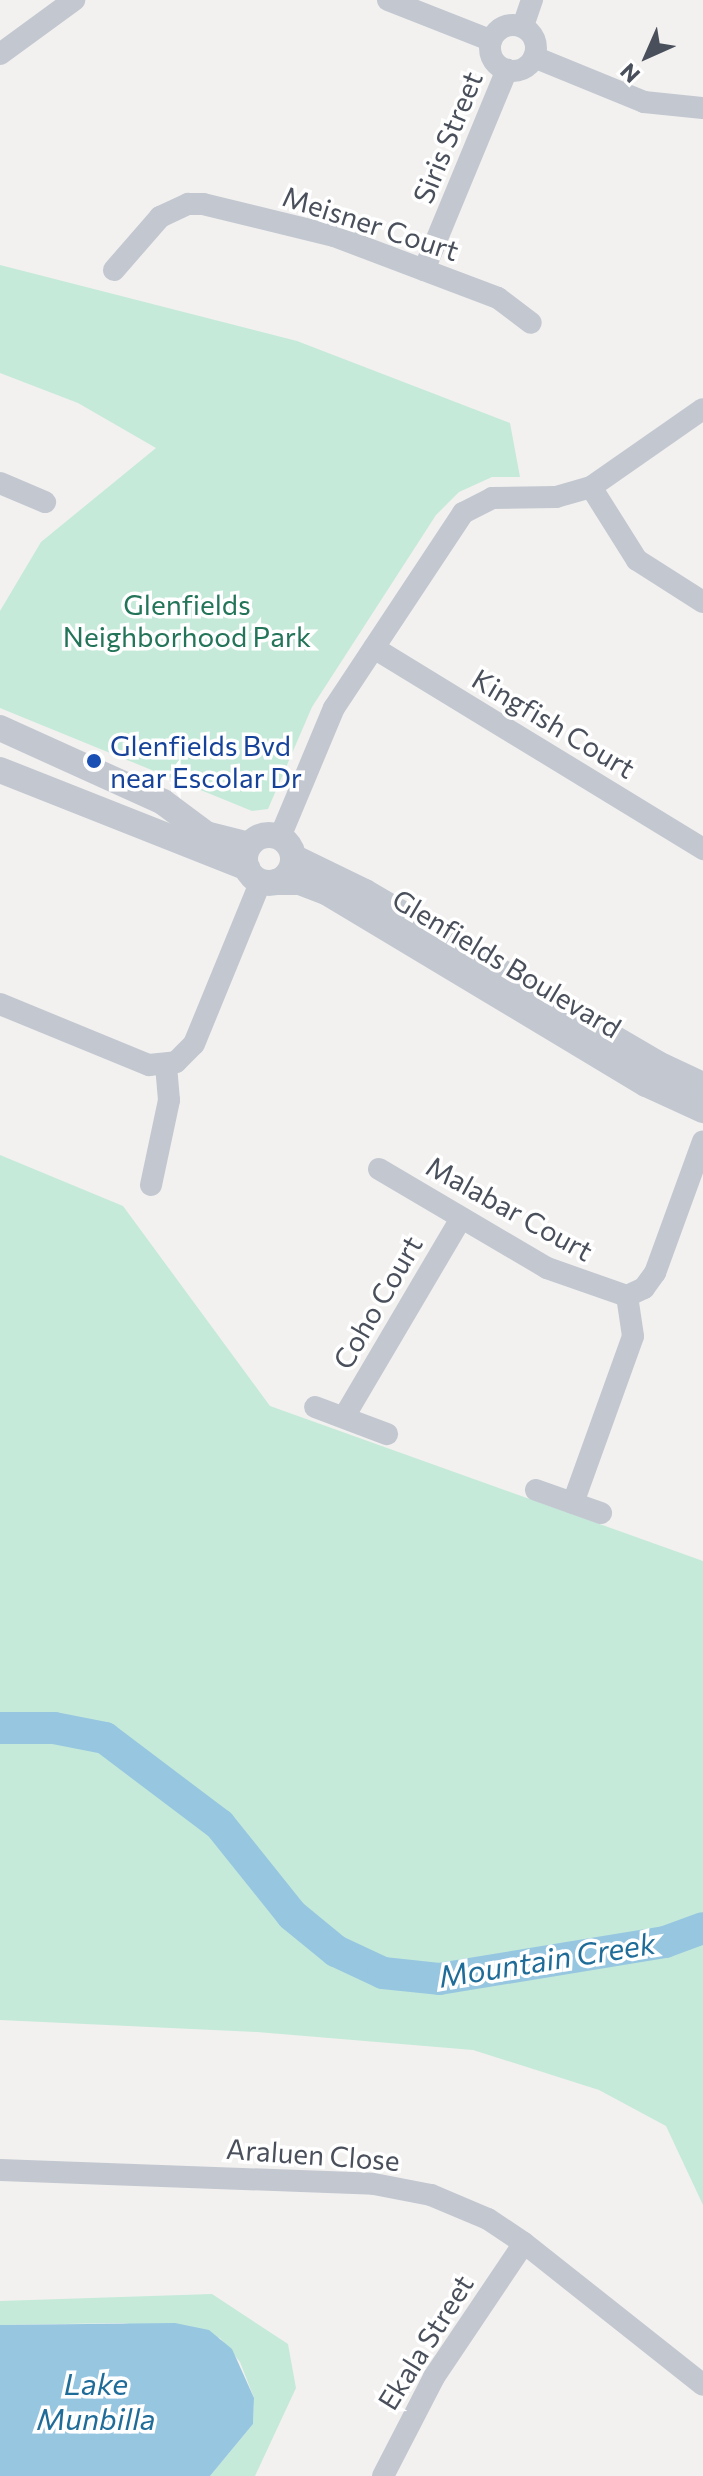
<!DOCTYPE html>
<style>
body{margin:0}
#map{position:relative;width:703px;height:2476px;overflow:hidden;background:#f2f1f0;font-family:Commissioner,sans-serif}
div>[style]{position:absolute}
.green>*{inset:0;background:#c5ead9}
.water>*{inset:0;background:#97c6e1}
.river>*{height:32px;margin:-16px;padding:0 16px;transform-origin:16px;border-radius:16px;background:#97c6e1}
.minor>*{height:22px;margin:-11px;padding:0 11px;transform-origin:11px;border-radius:11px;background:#c3c8d0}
.minor>.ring{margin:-11px;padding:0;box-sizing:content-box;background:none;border:22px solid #c3c8d0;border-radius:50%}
.tertiary>*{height:26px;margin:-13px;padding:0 13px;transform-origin:13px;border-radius:13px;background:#c3c8d0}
.tertiary>.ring{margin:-13px;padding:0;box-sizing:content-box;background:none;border:26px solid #c3c8d0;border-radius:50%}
.dots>*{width:22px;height:22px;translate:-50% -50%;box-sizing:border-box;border:4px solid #fff;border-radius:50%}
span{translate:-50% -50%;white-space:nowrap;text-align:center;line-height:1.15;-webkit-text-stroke:7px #fff;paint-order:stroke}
.street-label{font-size:28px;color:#4a505b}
.park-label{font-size:28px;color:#237458}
.transit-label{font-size:28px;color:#164399}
.left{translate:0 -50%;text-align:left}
.water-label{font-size:30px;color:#1f6c99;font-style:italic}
.north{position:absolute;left:607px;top:16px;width:80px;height:80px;-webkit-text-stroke:6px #fff;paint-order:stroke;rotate:225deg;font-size:22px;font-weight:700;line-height:32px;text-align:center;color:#4a505b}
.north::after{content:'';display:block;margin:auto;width:28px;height:36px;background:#4a505b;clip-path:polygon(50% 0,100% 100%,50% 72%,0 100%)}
</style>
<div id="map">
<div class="green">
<i style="clip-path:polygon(0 265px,297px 341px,510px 423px,520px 477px,492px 477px,459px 492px,436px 515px,312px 707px,268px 809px,252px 811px,0 708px,0 611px,41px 542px,156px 448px,78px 403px,0 373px)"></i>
<i style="clip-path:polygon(0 1155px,123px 1206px,270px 1406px,703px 1561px,703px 2205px,666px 2126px,599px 2090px,473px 2050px,257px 2032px,0 2020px)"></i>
<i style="clip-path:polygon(212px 2294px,288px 2344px,296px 2388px,255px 2476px,210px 2476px,253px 2424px,254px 2398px,240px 2362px,220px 2338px,123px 2323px,0 2325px,0 2301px)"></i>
</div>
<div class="water">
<i style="clip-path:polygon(175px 2323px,209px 2330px,232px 2349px,254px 2398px,253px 2424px,210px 2476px,0 2476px,0 2325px)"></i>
</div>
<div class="river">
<i style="left:0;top:1728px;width:54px"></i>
<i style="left:54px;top:1728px;width:52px;rotate:11.1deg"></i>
<i style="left:105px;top:1738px;width:144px;rotate:37.1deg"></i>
<i style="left:220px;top:1825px;width:115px;rotate:51.3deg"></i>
<i style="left:292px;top:1915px;width:57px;rotate:39.3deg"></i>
<i style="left:336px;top:1951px;width:52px;rotate:25.1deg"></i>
<i style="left:383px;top:1973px;width:56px;rotate:6.1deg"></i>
<i style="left:439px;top:1979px;width:229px;rotate:-9.3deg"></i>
<i style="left:665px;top:1942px;width:40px;rotate:-20.2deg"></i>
</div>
<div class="minor">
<i style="left:388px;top:0;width:110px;rotate:21.4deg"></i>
<i class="ring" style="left:490px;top:25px;width:24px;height:24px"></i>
<i style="left:523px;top:26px;width:28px;rotate:-71deg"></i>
<i style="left:0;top:54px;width:92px;rotate:-36.1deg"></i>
<i style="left:534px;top:57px;width:119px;rotate:22.2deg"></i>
<i style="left:644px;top:102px;width:59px;rotate:5.8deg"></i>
<i style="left:114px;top:270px;width:70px;rotate:-49deg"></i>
<i style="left:160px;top:217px;width:31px;rotate:-25deg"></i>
<i style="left:188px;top:204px;width:15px"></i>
<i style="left:203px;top:204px;width:135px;rotate:13.7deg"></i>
<i style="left:334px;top:236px;width:175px;rotate:20.7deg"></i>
<i style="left:498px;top:298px;width:41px;rotate:37.1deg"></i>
<i style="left:424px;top:270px;width:217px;rotate:-67.5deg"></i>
<i style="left:0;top:483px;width:49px;rotate:22.9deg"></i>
<i style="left:591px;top:487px;width:86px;rotate:57.8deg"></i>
<i style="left:637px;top:560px;width:78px;rotate:32.5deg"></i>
<i style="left:374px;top:648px;width:386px;rotate:31.4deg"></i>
<i style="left:280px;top:837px;width:140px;rotate:-67.3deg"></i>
<i style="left:334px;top:708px;width:234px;rotate:-56.5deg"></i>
<i style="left:463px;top:513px;width:33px;rotate:-27deg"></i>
<i style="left:492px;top:498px;width:64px;rotate:-0.9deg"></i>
<i style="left:556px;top:497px;width:36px;rotate:-16deg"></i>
<i style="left:591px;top:487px;width:136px;rotate:-34.9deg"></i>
<i style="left:0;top:1004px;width:161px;rotate:22.3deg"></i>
<i style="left:149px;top:1065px;width:27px;rotate:-6deg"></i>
<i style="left:176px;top:1062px;width:25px;rotate:-45deg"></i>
<i style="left:194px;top:1044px;width:176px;rotate:-67.7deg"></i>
<i style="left:379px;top:1169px;width:195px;rotate:30.5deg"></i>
<i style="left:547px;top:1268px;width:85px;rotate:19.3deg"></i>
<i style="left:627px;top:1296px;width:19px;rotate:-25deg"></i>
<i style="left:644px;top:1288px;width:19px;rotate:-54deg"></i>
<i style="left:655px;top:1273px;width:140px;rotate:-70deg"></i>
<i style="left:151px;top:1185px;width:87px;rotate:-78deg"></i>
<i style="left:169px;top:1100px;width:35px;rotate:-95deg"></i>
<i style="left:315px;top:1407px;width:77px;rotate:20.6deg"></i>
<i style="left:344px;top:1417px;width:231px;rotate:-59.5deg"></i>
<i style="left:536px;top:1490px;width:69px;rotate:19.5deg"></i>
<i style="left:573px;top:1503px;width:177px;rotate:-70.2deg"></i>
<i style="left:633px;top:1336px;width:40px;rotate:-98.5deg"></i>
<i style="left:0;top:2170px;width:374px;rotate:2.1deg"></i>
<i style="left:374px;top:2184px;width:58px;rotate:10.9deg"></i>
<i style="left:431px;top:2195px;width:62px;rotate:22.8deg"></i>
<i style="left:488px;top:2219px;width:43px;rotate:33.7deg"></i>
<i style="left:524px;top:2243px;width:228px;rotate:38.4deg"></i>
<i style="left:383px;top:2476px;width:111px;rotate:-62.7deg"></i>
<i style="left:434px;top:2377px;width:161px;rotate:-56.1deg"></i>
</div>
<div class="tertiary">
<i style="left:0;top:728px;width:179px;rotate:24.4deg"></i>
<i style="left:163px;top:802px;width:54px;rotate:36.7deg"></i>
<i style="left:206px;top:834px;width:44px;rotate:14.3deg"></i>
<i style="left:0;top:770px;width:266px;rotate:21.6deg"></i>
<i class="ring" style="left:245px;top:835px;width:22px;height:22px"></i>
<i style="left:293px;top:857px;width:80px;rotate:25.9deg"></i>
<i style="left:365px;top:892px;width:338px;rotate:30.4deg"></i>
<i style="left:656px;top:1063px;width:52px;rotate:25.1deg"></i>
<i style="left:276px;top:882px;width:24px"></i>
<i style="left:300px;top:882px;width:30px;rotate:21deg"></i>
<i style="left:328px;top:893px;width:371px;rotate:31deg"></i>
<i style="left:646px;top:1084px;width:63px;rotate:24.5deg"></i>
</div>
<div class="dots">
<i style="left:94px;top:761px;background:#1a4fb4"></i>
</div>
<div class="street-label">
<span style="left:447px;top:137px;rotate:-68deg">Siris Street</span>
<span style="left:371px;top:223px;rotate:18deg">Meisner Court</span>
<span style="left:554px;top:723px;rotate:31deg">Kingfish Court</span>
<span style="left:507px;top:963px;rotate:31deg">Glenfields Boulevard</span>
<span style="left:510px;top:1208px;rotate:29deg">Malabar Court</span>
<span style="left:377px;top:1302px;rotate:-60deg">Coho Court</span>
<span style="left:313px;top:2154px;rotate:4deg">Araluen Close</span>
<span style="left:425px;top:2342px;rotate:-58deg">Ekala Street</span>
</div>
<div class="park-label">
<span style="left:187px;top:620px">Glenfields<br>Neighborhood Park</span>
</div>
<div class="transit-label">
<span class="left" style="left:110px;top:761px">Glenfields Bvd<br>near Escolar Dr</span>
</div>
<div class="water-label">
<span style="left:547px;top:1959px;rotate:-9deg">Mountain Creek</span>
<span style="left:96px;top:2400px">Lake<br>Munbilla</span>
</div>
<div class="north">N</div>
</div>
